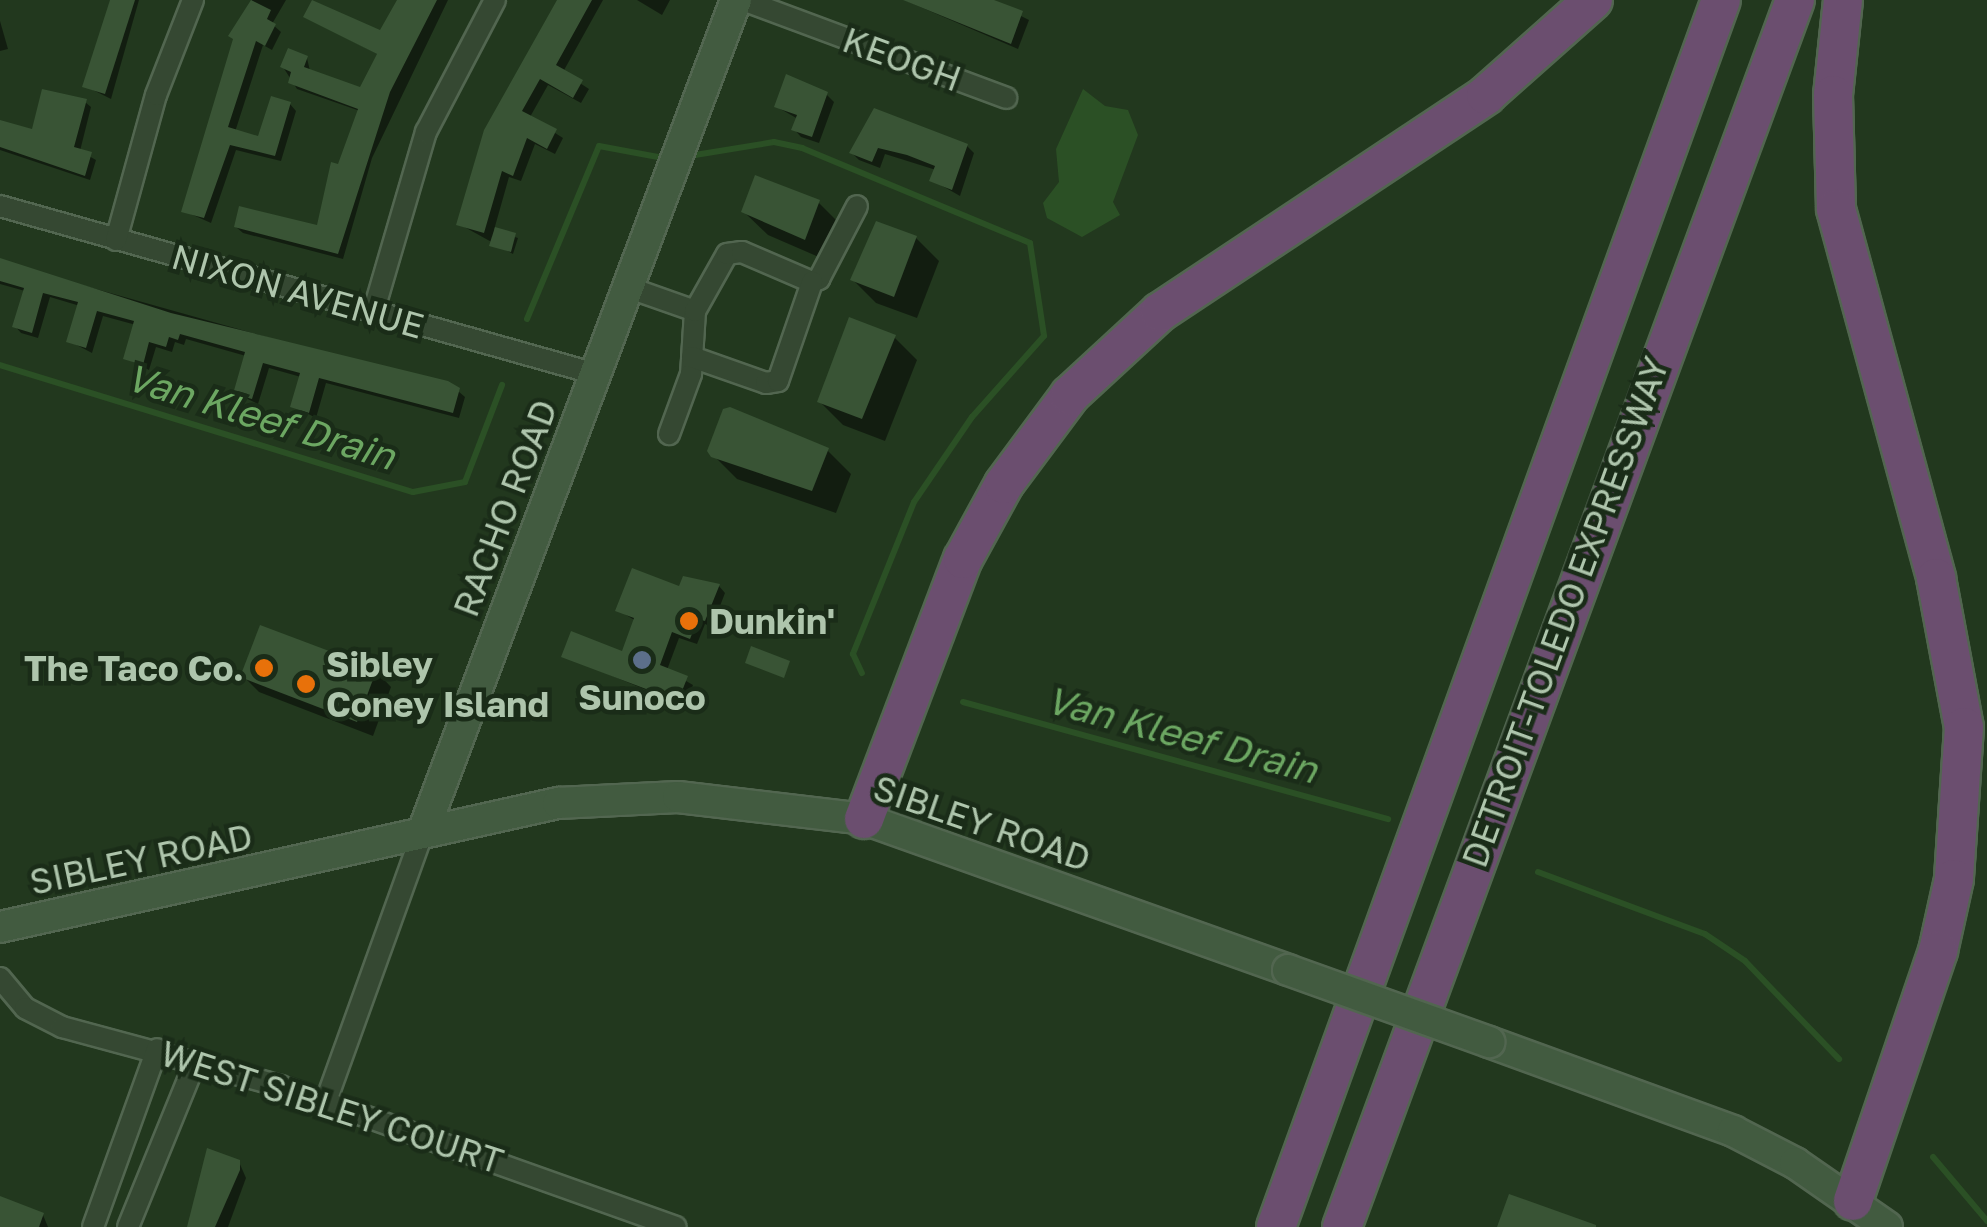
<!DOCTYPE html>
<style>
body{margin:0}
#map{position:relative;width:1987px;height:1227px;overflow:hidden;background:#22381e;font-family:"Golos Text",sans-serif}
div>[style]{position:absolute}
.water>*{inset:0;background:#2b5025}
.shadow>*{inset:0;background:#0007}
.stream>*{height:6px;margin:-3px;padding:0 3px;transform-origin:3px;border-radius:3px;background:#2b5025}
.building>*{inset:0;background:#395435}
.roads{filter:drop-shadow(2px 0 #526650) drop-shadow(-2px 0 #526650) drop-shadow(0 2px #526650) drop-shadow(0 -2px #526650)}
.street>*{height:20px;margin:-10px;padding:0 10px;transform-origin:10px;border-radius:10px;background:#354832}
.secondary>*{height:30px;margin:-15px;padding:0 15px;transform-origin:15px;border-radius:15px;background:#425b40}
.highway>*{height:38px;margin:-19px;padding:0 19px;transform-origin:19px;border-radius:19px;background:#6b4e6f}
.bridges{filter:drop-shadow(2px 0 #526650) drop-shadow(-2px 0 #526650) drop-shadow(0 2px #526650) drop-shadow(0 -2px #526650)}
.secondary-bridge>*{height:30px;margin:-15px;padding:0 15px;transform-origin:15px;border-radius:15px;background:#425b40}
.dots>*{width:28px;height:28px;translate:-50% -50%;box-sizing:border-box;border:5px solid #1a2c18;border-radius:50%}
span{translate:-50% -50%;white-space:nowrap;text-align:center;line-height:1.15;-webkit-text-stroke:9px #1a2c18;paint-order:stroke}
.street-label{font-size:35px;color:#aec5ac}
.poi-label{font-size:35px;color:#aec5ac;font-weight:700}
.left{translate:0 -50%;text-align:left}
.right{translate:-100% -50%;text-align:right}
.water-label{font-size:38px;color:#6ca762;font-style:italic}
</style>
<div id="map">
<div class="water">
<i style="clip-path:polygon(1083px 89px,1105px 106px,1128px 110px,1138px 135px,1113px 202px,1120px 215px,1082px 237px,1047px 218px,1043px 203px,1059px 182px,1056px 149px)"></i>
</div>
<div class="shadow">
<i style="clip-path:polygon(114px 0,139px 0,111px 99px,85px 86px)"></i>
<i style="clip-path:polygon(252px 0,286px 0,272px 24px,281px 32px,272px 50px,263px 45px,235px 132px,260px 139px,290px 104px,296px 111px,281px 161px,236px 150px,211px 223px,184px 211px,235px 40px,231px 36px)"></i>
<i style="clip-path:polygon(400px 0,448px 0,372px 158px,343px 259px,243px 233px,236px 227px,319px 228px,360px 111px,297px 89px,283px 67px,307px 58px,310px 71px,361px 90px,379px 55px,306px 17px,382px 33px)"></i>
<i style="clip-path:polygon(559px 0,603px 0,563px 72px,589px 89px,581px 103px,548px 85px,530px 117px,563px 138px,555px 154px,535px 144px,521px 181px,509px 177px,494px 230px,518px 238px,513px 254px,459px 224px)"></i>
<i style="clip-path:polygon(637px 0,670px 0,662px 15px)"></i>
<i style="clip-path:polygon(904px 0,989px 0,1029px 20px,1018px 49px)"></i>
<i style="clip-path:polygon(0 21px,8px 49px,0 51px)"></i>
<i style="clip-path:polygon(826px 94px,834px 102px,819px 143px,801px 137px,794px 129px,798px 119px,777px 107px)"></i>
<i style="clip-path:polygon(85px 102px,91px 107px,80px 151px,96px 160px,90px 180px,0 150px,0 129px,33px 132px)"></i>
<i style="clip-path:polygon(875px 111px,967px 146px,974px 153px,960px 196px,932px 180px,936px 170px,885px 154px,880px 168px,859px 160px,852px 153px)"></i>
<i style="clip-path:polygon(818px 202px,841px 225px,828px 261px,768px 235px,744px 212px)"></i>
<i style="clip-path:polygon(916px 238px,939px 261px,917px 318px,876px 303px,853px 280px)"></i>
<i style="clip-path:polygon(0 262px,458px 391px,465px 397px,459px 418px,326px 383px,316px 418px,293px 406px,301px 377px,269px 368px,258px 404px,235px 393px,246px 356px,186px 339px,184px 345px,175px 342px,172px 352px,156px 347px,149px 370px,126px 358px,136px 325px,103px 316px,92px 353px,69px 341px,80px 306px,50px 297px,38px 338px,21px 333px,15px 326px,25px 291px,0 284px)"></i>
<i style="clip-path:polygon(894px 337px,917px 360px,885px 441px,843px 425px,820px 402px)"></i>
<i style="clip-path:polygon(827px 450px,851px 474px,836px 513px,737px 479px,713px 455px)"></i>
<i style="clip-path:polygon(719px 586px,725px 593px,712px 627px,705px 624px,697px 644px,679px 638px,667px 670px,693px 685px,685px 706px,564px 656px,623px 654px,636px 621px,618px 610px,680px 589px)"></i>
<i style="clip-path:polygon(376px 671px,391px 687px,373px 736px,259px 692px,243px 676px)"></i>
<i style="clip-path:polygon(239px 1162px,246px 1178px,228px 1227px,189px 1227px)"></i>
<i style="clip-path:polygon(0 1197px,43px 1215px,48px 1227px,0 1227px)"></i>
</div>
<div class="stream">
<i style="left:695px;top:155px;width:80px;rotate:-9.3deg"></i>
<i style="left:774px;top:142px;width:29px;rotate:12deg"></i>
<i style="left:802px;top:148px;width:247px;rotate:22.6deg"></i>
<i style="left:1030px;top:243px;width:94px;rotate:81.4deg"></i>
<i style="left:1044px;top:336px;width:108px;rotate:131.6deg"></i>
<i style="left:972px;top:417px;width:103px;rotate:124.3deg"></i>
<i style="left:914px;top:502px;width:164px;rotate:111.9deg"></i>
<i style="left:853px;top:654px;width:21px;rotate:65deg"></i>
<i style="left:527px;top:319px;width:187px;rotate:-67.4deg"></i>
<i style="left:599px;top:146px;width:60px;rotate:10.6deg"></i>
<i style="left:0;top:365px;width:432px;rotate:17.1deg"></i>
<i style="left:413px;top:492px;width:53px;rotate:-10.9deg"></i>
<i style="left:465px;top:482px;width:104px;rotate:-69.1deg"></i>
<i style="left:963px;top:702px;width:441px;rotate:15.4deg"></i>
<i style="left:1538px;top:872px;width:178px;rotate:20.4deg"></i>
<i style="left:1705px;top:934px;width:48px;rotate:34deg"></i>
<i style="left:1745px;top:961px;width:136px;rotate:46.2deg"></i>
<i style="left:1933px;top:1157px;width:84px;rotate:49.8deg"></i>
</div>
<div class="building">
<i style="clip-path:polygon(110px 0,135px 0,105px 94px,82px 87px)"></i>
<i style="clip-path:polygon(251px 0,271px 10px,267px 19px,276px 24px,265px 46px,256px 41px,228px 127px,258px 136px,271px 96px,291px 102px,275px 156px,230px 145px,204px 218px,181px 212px,233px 39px,228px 36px)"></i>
<i style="clip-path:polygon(312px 0,380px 30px,397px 0,437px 0,390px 92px,338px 254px,234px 227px,239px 206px,317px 225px,331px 162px,338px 164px,358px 109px,288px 83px,291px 72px,280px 67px,288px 48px,308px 56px,304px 67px,360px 87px,377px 54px,303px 17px)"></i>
<i style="clip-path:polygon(557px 0,592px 0,556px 65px,583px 80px,573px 98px,540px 79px,522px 111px,557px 129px,547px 149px,527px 138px,513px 176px,502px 171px,484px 233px,456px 225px,484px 130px)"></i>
<i style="clip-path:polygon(903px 0,994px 0,1023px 11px,1011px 44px)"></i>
<i style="clip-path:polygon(786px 74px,828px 92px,812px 137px,791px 130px,797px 115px,774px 107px)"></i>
<i style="clip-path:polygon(42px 89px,87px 99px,74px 147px,92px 152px,85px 176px,0 147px,0 120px,32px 129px)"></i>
<i style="clip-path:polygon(874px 108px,968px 144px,952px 190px,929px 181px,935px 166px,907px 155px,878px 148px,872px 162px,849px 153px)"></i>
<i style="clip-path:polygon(755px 175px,820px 200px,805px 240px,741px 212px)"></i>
<i style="clip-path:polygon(876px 221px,917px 236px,894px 297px,850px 280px)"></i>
<i style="clip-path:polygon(495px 227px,516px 233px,511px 252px,489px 246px)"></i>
<i style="clip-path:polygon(0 258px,171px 313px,448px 381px,460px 388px,453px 413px,319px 378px,309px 413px,290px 407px,300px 373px,263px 363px,252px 399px,233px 394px,245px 352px,180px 334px,178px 340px,169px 337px,166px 347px,149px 342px,143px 365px,123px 359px,134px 321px,97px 311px,86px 348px,66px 342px,78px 302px,43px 293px,32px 333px,12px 327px,24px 288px,0 281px)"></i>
<i style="clip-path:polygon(849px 317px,896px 335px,862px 419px,817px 402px)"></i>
<i style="clip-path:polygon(730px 407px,829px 448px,812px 491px,711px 457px,707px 451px,723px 409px)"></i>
<i style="clip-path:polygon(632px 568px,679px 586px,683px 576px,720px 584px,705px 621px,698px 619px,690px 639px,672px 632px,660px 665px,688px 676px,678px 701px,561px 657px,571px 631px,622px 651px,634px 618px,615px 611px)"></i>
<i style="clip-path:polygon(260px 625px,377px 669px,357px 722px,240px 677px)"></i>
<i style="clip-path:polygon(751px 646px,790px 661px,784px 678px,745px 663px)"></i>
<i style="clip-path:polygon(207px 1148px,240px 1160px,240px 1170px,215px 1227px,187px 1227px)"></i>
<i style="clip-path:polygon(1509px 1194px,1596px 1225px,1596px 1227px,1497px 1227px)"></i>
<i style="clip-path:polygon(0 1196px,44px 1213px,39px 1227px,0 1227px)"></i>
</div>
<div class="roads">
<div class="street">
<i style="left:743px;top:0;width:281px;rotate:20.4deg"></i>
<i style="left:0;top:206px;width:619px;rotate:15.74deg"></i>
<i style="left:116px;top:240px;width:150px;rotate:-74.6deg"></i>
<i style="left:156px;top:95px;width:102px;rotate:-68.7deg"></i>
<i style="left:627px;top:287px;width:72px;rotate:19.4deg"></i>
<i style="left:695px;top:311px;width:63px;rotate:93.6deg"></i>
<i style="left:691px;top:374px;width:64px;rotate:110.1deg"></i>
<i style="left:695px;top:311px;width:65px;rotate:-60.7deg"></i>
<i style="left:727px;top:254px;width:15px;rotate:-8deg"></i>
<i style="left:742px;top:252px;width:76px;rotate:23.2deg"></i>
<i style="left:812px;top:282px;width:8px;rotate:-23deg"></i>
<i style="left:819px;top:279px;width:82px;rotate:-62.5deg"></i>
<i style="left:373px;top:313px;width:189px;rotate:-73.7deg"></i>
<i style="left:426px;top:132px;width:149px;rotate:-62.4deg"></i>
<i style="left:692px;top:357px;width:78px;rotate:19.4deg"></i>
<i style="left:766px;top:383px;width:12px;rotate:-9deg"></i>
<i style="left:778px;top:381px;width:105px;rotate:-71deg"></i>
<i style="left:0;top:978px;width:39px;rotate:50deg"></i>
<i style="left:25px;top:1008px;width:42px;rotate:27.2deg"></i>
<i style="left:62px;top:1027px;width:226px;rotate:15.1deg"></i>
<i style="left:280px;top:1086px;width:420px;rotate:19.6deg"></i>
<i style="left:326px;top:1101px;width:286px;rotate:-70.2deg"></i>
<i style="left:93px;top:1227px;width:189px;rotate:-70.2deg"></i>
<i style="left:128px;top:1227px;width:180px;rotate:-67.8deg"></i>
</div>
<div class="secondary">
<i style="left:423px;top:832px;width:889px;rotate:-69.38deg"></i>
<i style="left:0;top:927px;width:572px;rotate:-12.53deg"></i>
<i style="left:558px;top:803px;width:120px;rotate:-2.9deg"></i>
<i style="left:678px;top:797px;width:187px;rotate:6.7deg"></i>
<i style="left:864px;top:819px;width:450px;rotate:19.6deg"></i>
<i style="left:1489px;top:1042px;width:260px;rotate:20deg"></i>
<i style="left:1733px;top:1131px;width:70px;rotate:27.3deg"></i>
<i style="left:1795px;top:1163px;width:112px;rotate:34.8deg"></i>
</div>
<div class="highway">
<i style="left:1843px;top:0;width:96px;rotate:96deg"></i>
<i style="left:1833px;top:95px;width:114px;rotate:88.5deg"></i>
<i style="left:1836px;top:209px;width:382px;rotate:74.8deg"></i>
<i style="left:1936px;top:578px;width:152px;rotate:79.4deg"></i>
<i style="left:1964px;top:727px;width:152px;rotate:93.8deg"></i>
<i style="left:1954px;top:879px;width:74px;rotate:102.5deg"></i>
<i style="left:1938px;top:951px;width:264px;rotate:108.8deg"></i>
<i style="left:864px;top:819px;width:278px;rotate:-69.2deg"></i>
<i style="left:963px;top:559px;width:85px;rotate:-61.3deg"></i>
<i style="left:1004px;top:484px;width:111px;rotate:-53.4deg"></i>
<i style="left:1070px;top:395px;width:122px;rotate:-42.7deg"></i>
<i style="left:1160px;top:312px;width:392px;rotate:-33.6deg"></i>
<i style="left:1486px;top:95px;width:143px;rotate:-41.6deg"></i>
<i style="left:1276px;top:1227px;width:1305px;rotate:-70.07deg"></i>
<i style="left:1342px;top:1227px;width:1308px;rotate:-69.74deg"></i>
</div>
</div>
<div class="bridges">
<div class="secondary-bridge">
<i style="left:1288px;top:970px;width:214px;rotate:19.7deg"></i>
</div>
</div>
<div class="dots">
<i style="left:689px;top:621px;background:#e8710a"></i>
<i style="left:642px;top:660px;background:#5c6f8a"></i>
<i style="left:264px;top:668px;background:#e8710a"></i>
<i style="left:306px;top:684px;background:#e8710a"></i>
</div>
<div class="street-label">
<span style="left:902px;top:59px;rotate:20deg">KEOGH</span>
<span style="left:298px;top:291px;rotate:16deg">NIXON AVENUE</span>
<span style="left:505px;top:508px;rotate:-69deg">RACHO ROAD</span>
<span style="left:1565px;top:612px;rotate:-70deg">DETROIT-TOLEDO EXPRESSWAY</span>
<span style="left:982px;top:823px;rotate:19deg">SIBLEY ROAD</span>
<span style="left:141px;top:859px;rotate:-12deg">SIBLEY ROAD</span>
<span style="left:332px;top:1107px;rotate:18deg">WEST SIBLEY COURT</span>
</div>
<div class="poi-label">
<span class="left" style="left:709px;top:621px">Dunkin'</span>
<span class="left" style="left:326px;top:684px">Sibley<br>Coney Island</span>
<span class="right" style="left:244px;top:668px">The Taco Co.</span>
<span style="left:642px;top:697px">Sunoco</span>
</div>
<div class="water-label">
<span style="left:261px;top:416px;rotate:17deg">Van Kleef Drain</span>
<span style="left:1182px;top:734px;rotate:15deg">Van Kleef Drain</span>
</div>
</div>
